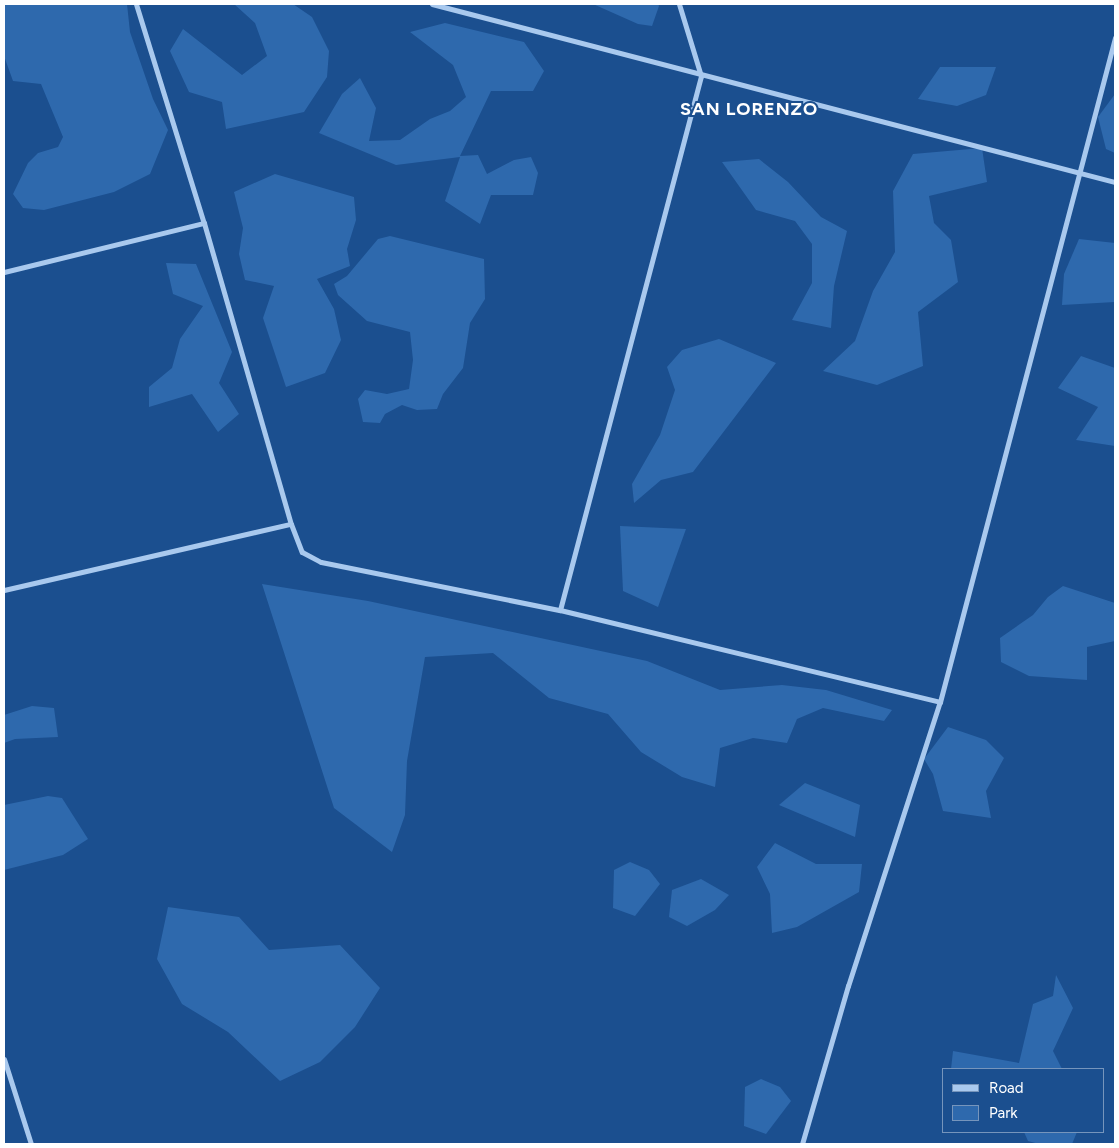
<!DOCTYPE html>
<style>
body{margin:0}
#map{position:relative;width:1119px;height:1148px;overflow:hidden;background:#1b4f8f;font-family:Figtree,sans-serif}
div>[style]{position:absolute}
.green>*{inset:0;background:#2e69ad}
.street>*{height:5px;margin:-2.5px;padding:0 2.5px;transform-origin:2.5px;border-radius:2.5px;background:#a9c9ee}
span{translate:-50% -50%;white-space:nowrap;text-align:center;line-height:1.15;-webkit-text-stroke:4px #1b4f8f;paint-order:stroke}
.district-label{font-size:18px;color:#fff;font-weight:700;letter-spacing:1px}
.frame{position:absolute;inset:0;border:5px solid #fff;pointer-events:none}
.legend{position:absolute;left:942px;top:1068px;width:162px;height:65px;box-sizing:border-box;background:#1b4f8f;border:1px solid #7695bc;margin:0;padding:6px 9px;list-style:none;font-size:15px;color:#fff}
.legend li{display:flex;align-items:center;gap:10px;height:25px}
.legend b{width:25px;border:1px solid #7695bc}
</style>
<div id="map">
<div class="green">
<i style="clip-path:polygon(4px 4px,127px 4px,130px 32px,153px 99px,168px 130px,150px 174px,114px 192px,44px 210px,23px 208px,13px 194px,28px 163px,38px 153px,58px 147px,63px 137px,41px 84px,13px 81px,4px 56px)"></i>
<i style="clip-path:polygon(234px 4px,293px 4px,312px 17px,329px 51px,327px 77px,304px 112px,226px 129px,222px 102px,189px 92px,170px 51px,183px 29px,242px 75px,267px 56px,255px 23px)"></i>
<i style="clip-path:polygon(593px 4px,658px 4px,659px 6px,652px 26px,638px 24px)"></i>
<i style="clip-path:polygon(445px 23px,524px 42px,544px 71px,533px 91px,491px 91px,460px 156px,478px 155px,487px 174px,514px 160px,531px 157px,538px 173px,533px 195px,491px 195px,480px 224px,445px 201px,460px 157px,396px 165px,319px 133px,342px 94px,360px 78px,376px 108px,369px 141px,400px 140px,430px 119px,450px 111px,466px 97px,453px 65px,410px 32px)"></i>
<i style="clip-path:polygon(940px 67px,996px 67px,986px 95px,957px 106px,918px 99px)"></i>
<i style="clip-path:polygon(1115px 94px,1115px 153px,1106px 149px,1098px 117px)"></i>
<i style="clip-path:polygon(982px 148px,987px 182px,929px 196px,934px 223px,951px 240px,958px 282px,918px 312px,923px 366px,877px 385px,823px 371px,855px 341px,873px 291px,895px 252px,893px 191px,913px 154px)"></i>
<i style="clip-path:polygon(759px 159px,788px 182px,821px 217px,847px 231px,834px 286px,831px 328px,792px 320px,812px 283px,812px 244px,795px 221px,756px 210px,722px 162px)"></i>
<i style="clip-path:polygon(275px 174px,354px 197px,356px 220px,347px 249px,350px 266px,317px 279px,334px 309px,341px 340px,325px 373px,286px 387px,263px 318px,274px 286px,245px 280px,239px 254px,243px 228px,234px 192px)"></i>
<i style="clip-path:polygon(390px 236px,484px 259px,485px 299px,470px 323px,463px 368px,443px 394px,437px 409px,417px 410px,402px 405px,385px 414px,380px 423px,363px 422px,358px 399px,365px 390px,387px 394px,409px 389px,413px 360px,410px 332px,367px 321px,338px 295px,334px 284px,347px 276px,378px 239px)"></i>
<i style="clip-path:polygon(1079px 239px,1115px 243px,1115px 302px,1062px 305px,1064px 274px)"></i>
<i style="clip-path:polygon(166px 263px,196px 264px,232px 352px,219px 383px,239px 414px,218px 432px,192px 394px,149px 407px,149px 387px,172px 368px,180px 339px,203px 306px,173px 294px)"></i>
<i style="clip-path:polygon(719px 339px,776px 363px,693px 472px,661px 480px,634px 503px,632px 484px,660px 435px,675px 390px,667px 367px,682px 350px)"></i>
<i style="clip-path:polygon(1081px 356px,1115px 368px,1115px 446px,1076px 440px,1098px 407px,1058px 388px)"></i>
<i style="clip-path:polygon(620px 526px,686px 529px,658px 607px,623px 591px)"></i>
<i style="clip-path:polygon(262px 584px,368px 601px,647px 661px,720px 690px,782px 685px,826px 690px,892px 710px,884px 721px,823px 708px,797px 719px,787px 743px,753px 738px,720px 748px,715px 787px,682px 777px,641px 752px,608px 714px,549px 698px,493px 653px,425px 657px,407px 761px,405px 815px,392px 852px,334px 808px)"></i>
<i style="clip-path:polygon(1063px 586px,1115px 603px,1115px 641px,1087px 647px,1087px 680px,1029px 676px,1001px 662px,1000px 638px,1033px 615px,1048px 597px)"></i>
<i style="clip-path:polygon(32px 706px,54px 708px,58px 737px,15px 739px,4px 743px,4px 715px)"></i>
<i style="clip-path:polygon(948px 727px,986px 740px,1004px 758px,986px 791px,991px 818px,943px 811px,933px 774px,924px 759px)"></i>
<i style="clip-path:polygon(805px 783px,860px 805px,855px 837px,779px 805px)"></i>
<i style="clip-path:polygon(48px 796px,62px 798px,88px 839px,63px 855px,4px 870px,4px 805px)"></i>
<i style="clip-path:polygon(775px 843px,816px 864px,862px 864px,859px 892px,797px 927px,772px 933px,770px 894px,757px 867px)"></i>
<i style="clip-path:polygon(630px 862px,649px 870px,660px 884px,635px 916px,613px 908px,614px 870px)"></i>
<i style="clip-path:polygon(701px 879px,729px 895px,715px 910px,687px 926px,669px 917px,672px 890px)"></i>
<i style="clip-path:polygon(168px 907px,239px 917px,269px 950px,340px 945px,380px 988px,355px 1027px,320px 1062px,280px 1081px,228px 1032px,182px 1004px,157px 959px)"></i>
<i style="clip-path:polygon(1056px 975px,1073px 1008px,1053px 1051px,1062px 1069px,951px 1069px,953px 1051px,1019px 1063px,1033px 1004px,1053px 996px)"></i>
<i style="clip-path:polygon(761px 1079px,780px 1087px,791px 1101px,766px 1134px,744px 1126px,745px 1087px)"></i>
<i style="clip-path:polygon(1024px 1132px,1077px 1132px,1072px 1144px,1039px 1144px,1028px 1141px)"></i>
</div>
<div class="street">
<i style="left:136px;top:4px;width:229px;rotate:72.8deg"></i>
<i style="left:204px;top:223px;width:313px;rotate:73.9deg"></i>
<i style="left:432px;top:4px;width:706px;rotate:14.61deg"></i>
<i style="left:4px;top:272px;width:206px;rotate:-13.8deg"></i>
<i style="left:4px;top:590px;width:294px;rotate:-13deg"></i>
<i style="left:291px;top:524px;width:30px;rotate:69deg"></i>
<i style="left:302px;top:552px;width:21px;rotate:28deg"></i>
<i style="left:321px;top:562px;width:244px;rotate:11.4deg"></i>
<i style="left:560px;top:610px;width:391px;rotate:13.6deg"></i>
<i style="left:560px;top:610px;width:552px;rotate:-75.21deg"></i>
<i style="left:701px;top:76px;width:75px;rotate:-107deg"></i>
<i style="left:4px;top:1059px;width:89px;rotate:72.4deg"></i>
<i style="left:802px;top:1144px;width:165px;rotate:-73.8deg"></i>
<i style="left:848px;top:986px;width:299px;rotate:-72.1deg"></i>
<i style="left:940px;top:702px;width:687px;rotate:-75.24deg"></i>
</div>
<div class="district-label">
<span style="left:749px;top:109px">SAN LORENZO</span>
</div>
<div class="frame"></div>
<ul class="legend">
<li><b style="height:6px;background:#a9c9ee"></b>Road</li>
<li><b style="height:14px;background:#2e69ad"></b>Park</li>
</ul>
</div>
